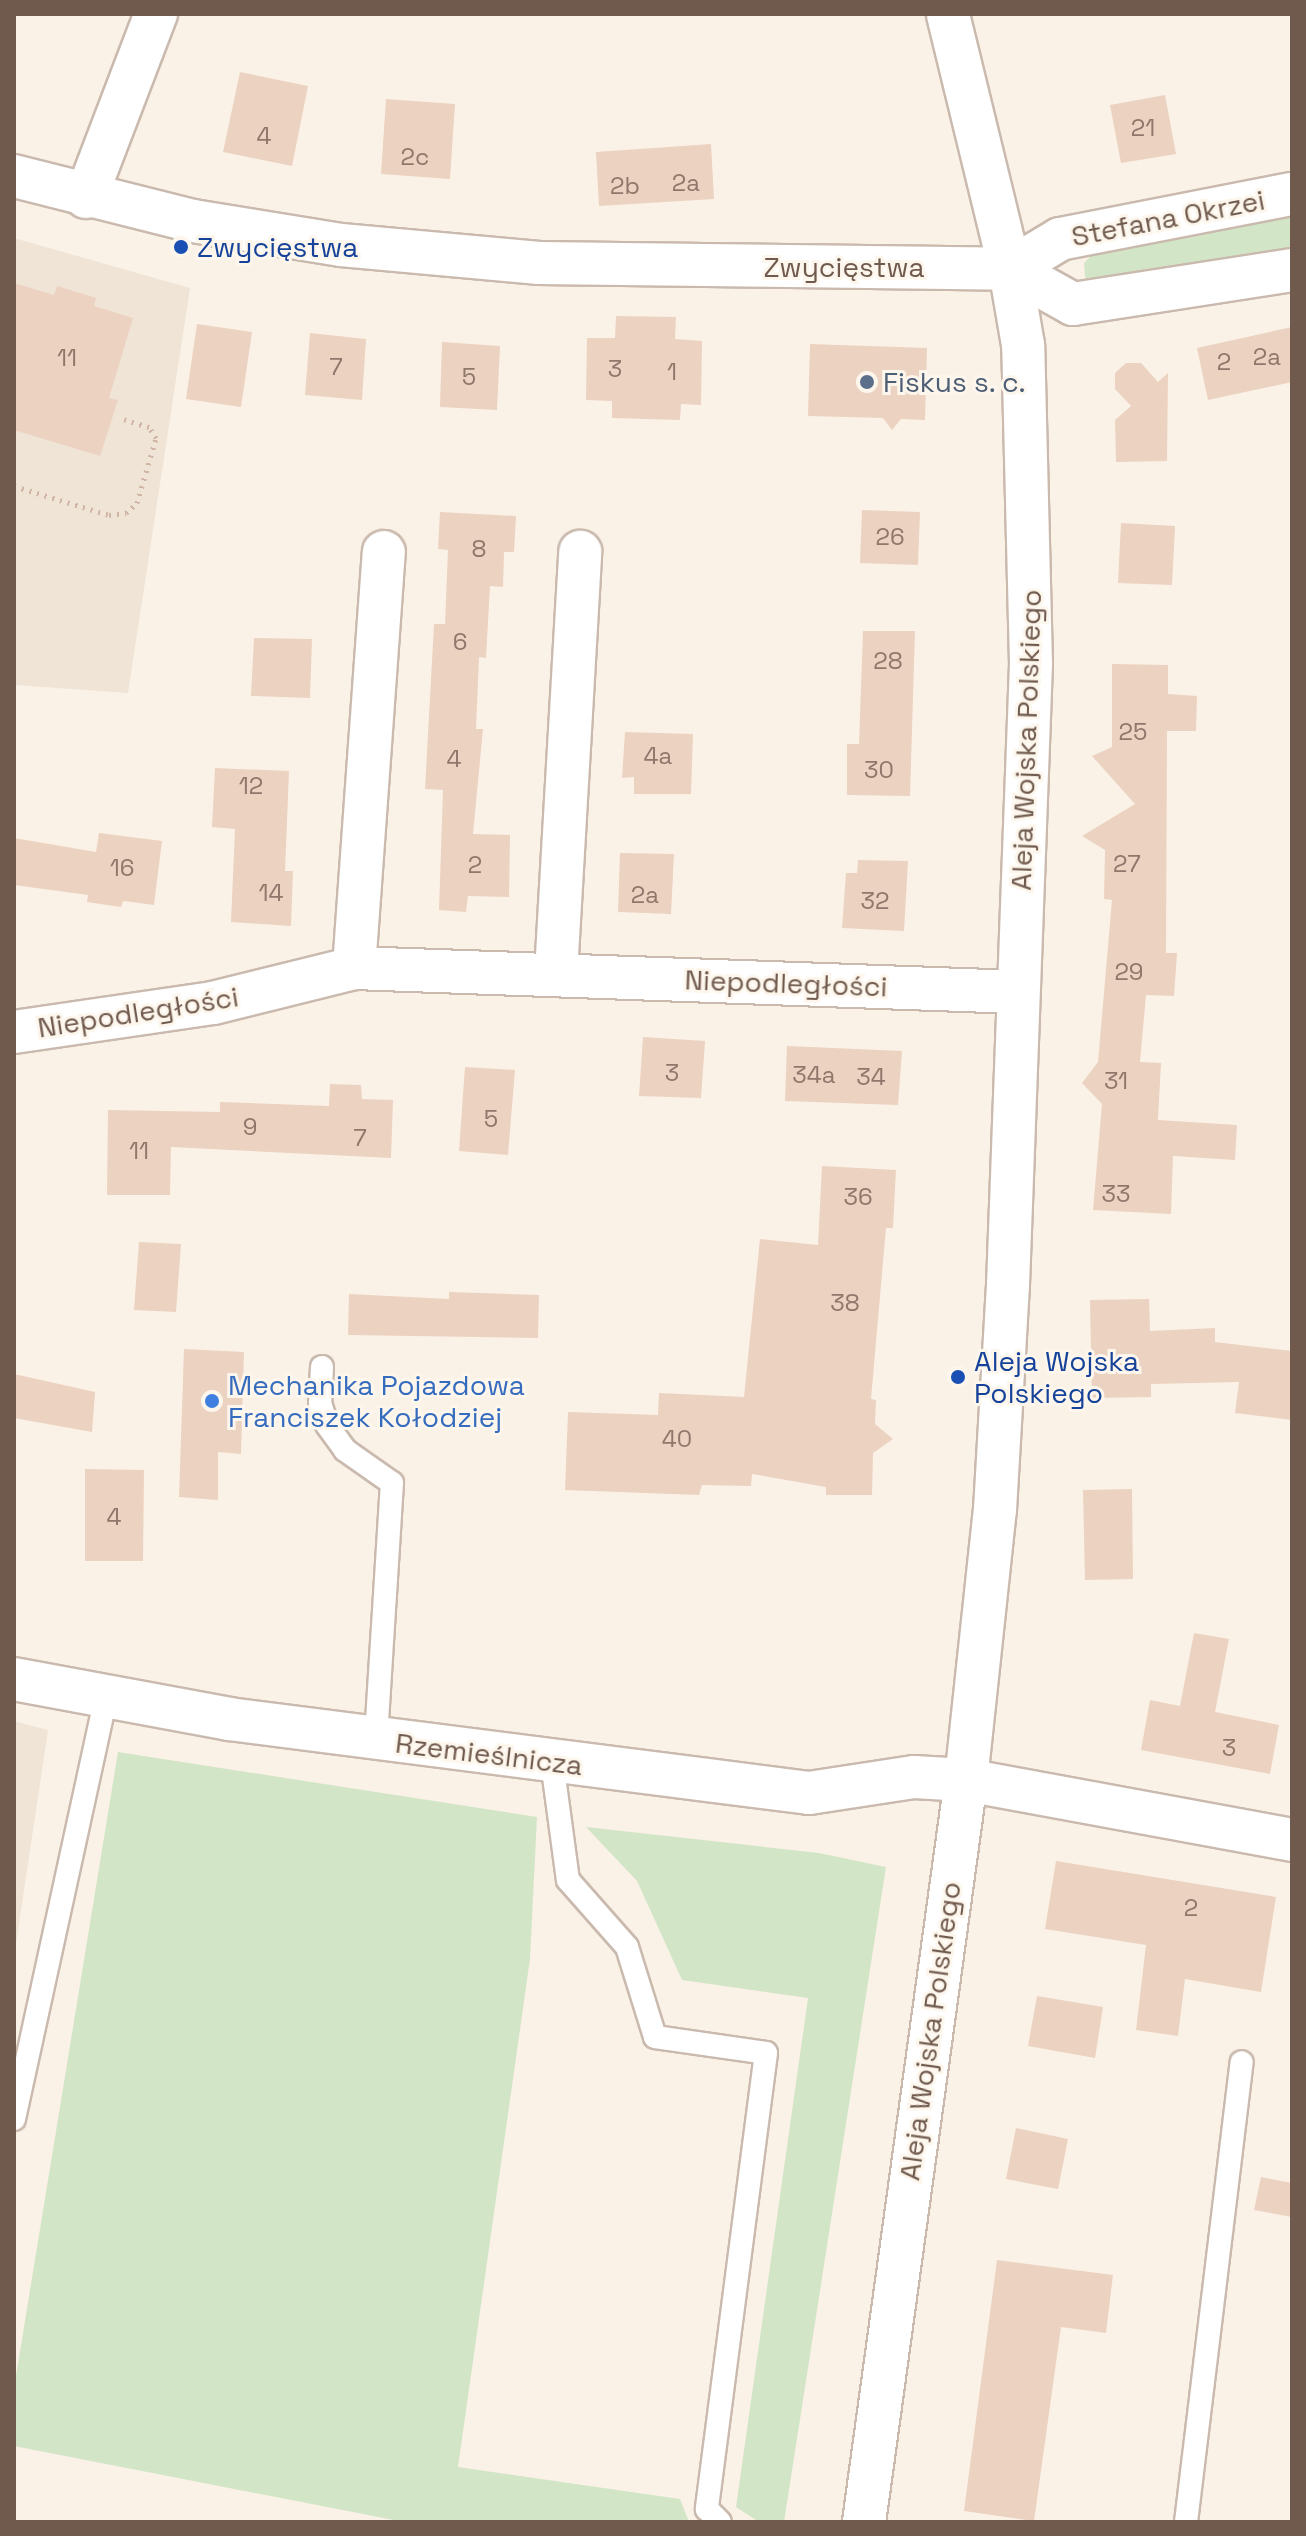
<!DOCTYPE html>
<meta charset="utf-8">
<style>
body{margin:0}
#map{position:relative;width:1306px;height:2536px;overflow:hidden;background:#faf2e7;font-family:"Space Grotesk",sans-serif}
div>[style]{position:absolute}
.residential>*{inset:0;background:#f0e4d6}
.green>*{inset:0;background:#d3e5c7}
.building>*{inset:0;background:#ecd2c1}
.path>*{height:5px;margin-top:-2.5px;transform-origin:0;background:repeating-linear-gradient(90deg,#d0b5a5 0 2px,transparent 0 8px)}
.roads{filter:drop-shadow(2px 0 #cabaae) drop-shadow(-2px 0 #cabaae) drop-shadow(0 2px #cabaae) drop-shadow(0 -2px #cabaae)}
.lane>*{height:22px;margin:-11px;padding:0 11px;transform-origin:11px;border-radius:11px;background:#fff}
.street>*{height:42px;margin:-21px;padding:0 21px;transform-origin:21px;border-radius:21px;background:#fff}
.dots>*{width:22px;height:22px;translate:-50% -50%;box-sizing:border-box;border:4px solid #fdf6ec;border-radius:50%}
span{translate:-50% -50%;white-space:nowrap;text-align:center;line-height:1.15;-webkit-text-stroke:6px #fdf6ec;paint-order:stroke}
.number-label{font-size:24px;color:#8f786b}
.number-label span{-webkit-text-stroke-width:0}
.street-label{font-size:28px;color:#705a4e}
.transit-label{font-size:28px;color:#164399}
.left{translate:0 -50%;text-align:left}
.service-label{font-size:28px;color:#4e5e75}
.shop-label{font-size:28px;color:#366cbe}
.frame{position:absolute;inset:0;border:16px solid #705a4e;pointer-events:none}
</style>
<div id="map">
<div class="residential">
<i style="clip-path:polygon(14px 238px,190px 288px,128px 693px,14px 685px)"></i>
<i style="clip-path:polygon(14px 1721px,48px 1730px,14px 1957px)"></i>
</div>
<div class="green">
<i style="clip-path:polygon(1292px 212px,1292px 250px,1088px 282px,1085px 276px,1084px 263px,1096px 251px)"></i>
<i style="clip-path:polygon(118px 1752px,537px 1817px,530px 1959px,458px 2467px,680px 2499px,689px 2522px,404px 2522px,14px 2446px,14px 2388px)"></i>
<i style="clip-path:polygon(586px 1827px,819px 1853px,886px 1867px,784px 2522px,759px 2522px,736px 2507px,808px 1998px,682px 1980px,637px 1881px)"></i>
</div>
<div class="building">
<i style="clip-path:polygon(240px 72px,308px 86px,292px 166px,223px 152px)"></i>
<i style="clip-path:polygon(1165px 95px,1176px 154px,1121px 163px,1110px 105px)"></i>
<i style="clip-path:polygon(386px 99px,455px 104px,450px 179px,381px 174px)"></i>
<i style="clip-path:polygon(711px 144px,714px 199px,599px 206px,596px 152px)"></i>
<i style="clip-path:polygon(14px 283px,54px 295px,57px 286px,96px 298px,94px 306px,133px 318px,109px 398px,118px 400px,100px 456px,14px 430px)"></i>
<i style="clip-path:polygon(616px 316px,676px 317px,675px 339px,702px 341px,701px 405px,681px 404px,680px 420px,612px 418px,612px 401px,586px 400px,587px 338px,615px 338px)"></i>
<i style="clip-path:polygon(197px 324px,252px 332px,241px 407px,186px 399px)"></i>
<i style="clip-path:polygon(1292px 327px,1292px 382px,1208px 400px,1197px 348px)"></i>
<i style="clip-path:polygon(310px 333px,366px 339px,362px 400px,305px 395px)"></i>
<i style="clip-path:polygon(442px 342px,500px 346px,497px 410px,440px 407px)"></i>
<i style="clip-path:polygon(810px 344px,927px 348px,925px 420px,901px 419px,892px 430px,883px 418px,808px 416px)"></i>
<i style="clip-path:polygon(1126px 363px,1141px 363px,1158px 382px,1168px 373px,1167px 461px,1116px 462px,1115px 420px,1131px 406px,1115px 389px,1115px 373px)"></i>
<i style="clip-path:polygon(862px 510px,920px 512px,918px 565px,860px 563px)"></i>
<i style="clip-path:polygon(440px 512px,516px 516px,514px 552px,504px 552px,503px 587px,490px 586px,486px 658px,479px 657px,476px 729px,483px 729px,473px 834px,510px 835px,509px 897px,468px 896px,466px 912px,439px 910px,443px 790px,425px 789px,434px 624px,445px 624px,448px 550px,438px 549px)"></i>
<i style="clip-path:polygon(1121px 523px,1175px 526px,1172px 585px,1118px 583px)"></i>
<i style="clip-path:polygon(863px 631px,915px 631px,910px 796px,847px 795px,847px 744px,859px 744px)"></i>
<i style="clip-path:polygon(254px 638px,312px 639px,310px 698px,251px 696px)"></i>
<i style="clip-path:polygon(1112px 664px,1168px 665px,1168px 694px,1197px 696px,1196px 731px,1167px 731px,1166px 953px,1177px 953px,1174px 996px,1146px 995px,1140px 1062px,1161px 1063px,1158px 1120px,1237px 1125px,1235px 1160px,1173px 1156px,1171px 1214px,1093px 1210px,1102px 1104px,1082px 1083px,1098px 1062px,1112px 900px,1104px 899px,1105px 850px,1082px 836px,1135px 804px,1092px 756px,1112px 747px)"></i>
<i style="clip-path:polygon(625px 732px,693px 734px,691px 794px,634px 794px,634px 777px,622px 778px)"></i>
<i style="clip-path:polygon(215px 768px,289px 771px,285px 871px,293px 871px,291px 926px,231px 922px,235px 829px,212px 827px)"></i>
<i style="clip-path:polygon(99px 833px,162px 841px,154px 905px,123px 901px,121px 907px,87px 902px,88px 895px,14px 885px,14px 838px,96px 852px)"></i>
<i style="clip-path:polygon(620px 853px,674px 854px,671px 914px,618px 912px)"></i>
<i style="clip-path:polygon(858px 860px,908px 861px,904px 931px,842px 928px,846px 873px,857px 873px)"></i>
<i style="clip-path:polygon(643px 1037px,705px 1041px,701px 1098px,639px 1096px)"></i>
<i style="clip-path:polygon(787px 1046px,902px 1051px,898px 1105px,785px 1101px)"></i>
<i style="clip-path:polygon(465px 1067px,515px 1070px,508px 1155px,459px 1151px)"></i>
<i style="clip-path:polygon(330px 1084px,361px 1085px,362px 1099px,393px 1100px,391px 1158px,171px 1147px,170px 1195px,107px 1195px,108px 1110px,220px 1112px,220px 1102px,329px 1106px)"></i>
<i style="clip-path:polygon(822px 1166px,896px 1170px,893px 1228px,886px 1228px,871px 1399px,876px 1400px,875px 1424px,893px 1439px,873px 1453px,872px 1495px,826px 1495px,826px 1487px,752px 1474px,751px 1486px,702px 1485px,699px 1495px,565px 1490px,568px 1412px,658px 1415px,659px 1393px,744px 1397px,760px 1239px,818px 1245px)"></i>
<i style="clip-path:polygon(139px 1242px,181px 1244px,176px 1312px,134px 1310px)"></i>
<i style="clip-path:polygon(449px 1292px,539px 1295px,538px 1338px,348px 1335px,349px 1294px,449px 1299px)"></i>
<i style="clip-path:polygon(1149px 1299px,1150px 1331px,1215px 1328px,1215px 1342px,1292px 1351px,1292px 1420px,1235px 1413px,1239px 1382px,1151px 1384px,1151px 1397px,1092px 1398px,1090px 1300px)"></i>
<i style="clip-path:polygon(184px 1349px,244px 1352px,241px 1454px,218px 1452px,218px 1500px,179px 1497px)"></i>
<i style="clip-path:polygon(14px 1374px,95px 1392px,92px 1432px,14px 1418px)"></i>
<i style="clip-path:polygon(85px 1469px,144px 1470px,143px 1561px,85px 1561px)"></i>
<i style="clip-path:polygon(1132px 1489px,1133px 1579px,1085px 1580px,1083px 1490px)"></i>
<i style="clip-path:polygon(1194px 1633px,1229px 1639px,1215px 1712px,1279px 1725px,1270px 1774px,1141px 1750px,1150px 1700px,1180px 1706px)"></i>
<i style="clip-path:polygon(1056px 1861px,1276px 1897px,1261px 1992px,1185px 1979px,1178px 2036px,1136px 2030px,1146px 1945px,1045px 1929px)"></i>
<i style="clip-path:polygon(1037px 1996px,1103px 2007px,1095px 2058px,1028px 2046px)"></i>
<i style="clip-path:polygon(1016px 2128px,1068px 2139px,1058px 2189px,1006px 2179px)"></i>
<i style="clip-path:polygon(1261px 2177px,1292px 2183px,1292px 2217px,1254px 2210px)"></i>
<i style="clip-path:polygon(997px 2260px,1113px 2275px,1106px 2333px,1061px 2327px,1034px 2521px,964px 2511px)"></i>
</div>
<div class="path">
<i style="left:14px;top:486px;width:99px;rotate:17deg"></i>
<i style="left:109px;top:515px;width:17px;rotate:-7deg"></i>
<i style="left:126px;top:513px;width:15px;rotate:-42deg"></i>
<i style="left:137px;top:503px;width:68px;rotate:-73.7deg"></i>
<i style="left:156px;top:438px;width:13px;rotate:-122deg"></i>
<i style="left:149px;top:427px;width:28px;rotate:-163deg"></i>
</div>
<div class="roads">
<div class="lane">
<i style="left:322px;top:1367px;width:36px;rotate:93deg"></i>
<i style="left:320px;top:1403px;width:23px;rotate:72deg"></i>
<i style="left:327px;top:1425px;width:31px;rotate:54deg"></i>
<i style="left:345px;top:1450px;width:57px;rotate:35.1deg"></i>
<i style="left:392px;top:1483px;width:256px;rotate:93.6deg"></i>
<i style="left:552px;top:1762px;width:119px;rotate:82.3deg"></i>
<i style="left:568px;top:1880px;width:89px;rotate:48.6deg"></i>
<i style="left:627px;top:1947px;width:94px;rotate:72.7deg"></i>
<i style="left:655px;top:2037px;width:112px;rotate:8.2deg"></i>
<i style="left:766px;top:2053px;width:460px;rotate:97.4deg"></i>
<i style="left:707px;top:2509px;width:18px;rotate:45deg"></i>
<i style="left:14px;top:2119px;width:429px;rotate:-77.7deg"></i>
<i style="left:1186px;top:2522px;width:463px;rotate:-83.1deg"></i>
</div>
<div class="street">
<i style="left:14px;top:176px;width:185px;rotate:14.1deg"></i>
<i style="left:193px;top:221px;width:150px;rotate:9.2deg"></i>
<i style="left:341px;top:245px;width:199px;rotate:5.2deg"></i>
<i style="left:539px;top:263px;width:471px;rotate:0.7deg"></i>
<i style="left:1010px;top:269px;width:72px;rotate:29.1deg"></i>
<i style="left:1073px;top:304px;width:222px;rotate:-8.8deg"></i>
<i style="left:86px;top:197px;width:196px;rotate:-69.1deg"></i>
<i style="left:1010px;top:269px;width:58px;rotate:-31deg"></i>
<i style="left:1060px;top:239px;width:236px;rotate:-11deg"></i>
<i style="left:354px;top:968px;width:417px;rotate:-85.9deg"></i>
<i style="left:556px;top:973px;width:422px;rotate:-86.7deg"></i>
<i style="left:14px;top:1032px;width:201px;rotate:-8.3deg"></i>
<i style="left:213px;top:1003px;width:145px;rotate:-13.9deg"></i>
<i style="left:354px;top:968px;width:663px;rotate:2.07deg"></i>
<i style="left:14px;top:1679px;width:219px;rotate:10.5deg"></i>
<i style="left:229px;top:1719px;width:585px;rotate:7.27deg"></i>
<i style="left:809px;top:1793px;width:106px;rotate:-8.7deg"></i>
<i style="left:914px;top:1777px;width:52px;rotate:3.3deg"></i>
<i style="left:966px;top:1780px;width:331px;rotate:10.4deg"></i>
<i style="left:864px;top:2522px;width:749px;rotate:-82.17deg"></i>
<i style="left:966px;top:1780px;width:272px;rotate:-83.9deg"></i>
<i style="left:995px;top:1510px;width:225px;rotate:-86.7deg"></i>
<i style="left:1008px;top:1285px;width:621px;rotate:-87.88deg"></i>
<i style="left:1031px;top:664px;width:319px;rotate:-91.4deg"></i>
<i style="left:1023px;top:345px;width:77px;rotate:-99.7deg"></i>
<i style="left:1010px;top:269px;width:262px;rotate:-103.7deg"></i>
</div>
</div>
<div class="dots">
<i style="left:181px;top:247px;background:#1a4fb4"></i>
<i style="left:867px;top:382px;background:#5c6f8a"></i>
<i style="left:958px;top:1377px;background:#1a4fb4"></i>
<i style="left:212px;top:1401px;background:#3f7fe0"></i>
</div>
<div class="number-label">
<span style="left:1143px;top:128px">21</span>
<span style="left:264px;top:136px">4</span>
<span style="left:415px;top:157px">2c</span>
<span style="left:686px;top:183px">2a</span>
<span style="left:625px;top:186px">2b</span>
<span style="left:1267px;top:357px">2a</span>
<span style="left:67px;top:358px">11</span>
<span style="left:1224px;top:362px">2</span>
<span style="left:336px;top:367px">7</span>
<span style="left:615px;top:369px">3</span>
<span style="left:672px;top:372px">1</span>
<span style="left:469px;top:377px">5</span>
<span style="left:890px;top:537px">26</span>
<span style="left:479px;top:549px">8</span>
<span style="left:460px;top:642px">6</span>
<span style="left:888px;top:661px">28</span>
<span style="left:1133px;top:732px">25</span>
<span style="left:658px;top:756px">4a</span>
<span style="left:454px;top:759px">4</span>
<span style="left:879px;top:770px">30</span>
<span style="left:251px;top:786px">12</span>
<span style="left:1127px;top:864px">27</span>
<span style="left:475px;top:865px">2</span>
<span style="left:122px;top:868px">16</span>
<span style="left:271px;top:893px">14</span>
<span style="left:645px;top:895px">2a</span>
<span style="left:875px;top:901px">32</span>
<span style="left:1129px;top:972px">29</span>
<span style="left:672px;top:1073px">3</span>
<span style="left:814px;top:1075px">34a</span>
<span style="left:871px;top:1077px">34</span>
<span style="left:1116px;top:1081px">31</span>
<span style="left:491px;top:1119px">5</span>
<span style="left:250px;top:1127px">9</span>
<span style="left:360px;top:1138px">7</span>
<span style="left:139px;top:1151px">11</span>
<span style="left:1116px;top:1194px">33</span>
<span style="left:858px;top:1197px">36</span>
<span style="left:845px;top:1303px">38</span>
<span style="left:677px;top:1439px">40</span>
<span style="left:114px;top:1517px">4</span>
<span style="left:1229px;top:1748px">3</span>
<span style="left:1191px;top:1908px">2</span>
</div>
<div class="street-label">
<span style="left:1168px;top:218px;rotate:-11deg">Stefana Okrzei</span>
<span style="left:844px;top:267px">Zwycięstwa</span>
<span style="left:1026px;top:740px;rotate:-88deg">Aleja Wojska Polskiego</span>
<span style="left:786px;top:983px;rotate:2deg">Niepodległości</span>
<span style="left:138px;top:1012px;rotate:-9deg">Niepodległości</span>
<span style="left:489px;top:1754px;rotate:7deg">Rzemieślnicza</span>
<span style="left:930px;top:2031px;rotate:-82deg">Aleja Wojska Polskiego</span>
</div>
<div class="transit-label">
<span class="left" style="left:197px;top:247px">Zwycięstwa</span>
<span class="left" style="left:974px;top:1377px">Aleja Wojska<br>Polskiego</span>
</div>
<div class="service-label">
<span class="left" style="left:883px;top:382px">Fiskus s. c.</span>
</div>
<div class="shop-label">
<span class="left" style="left:228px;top:1401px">Mechanika Pojazdowa<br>Franciszek Kołodziej</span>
</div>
<div class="frame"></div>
</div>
